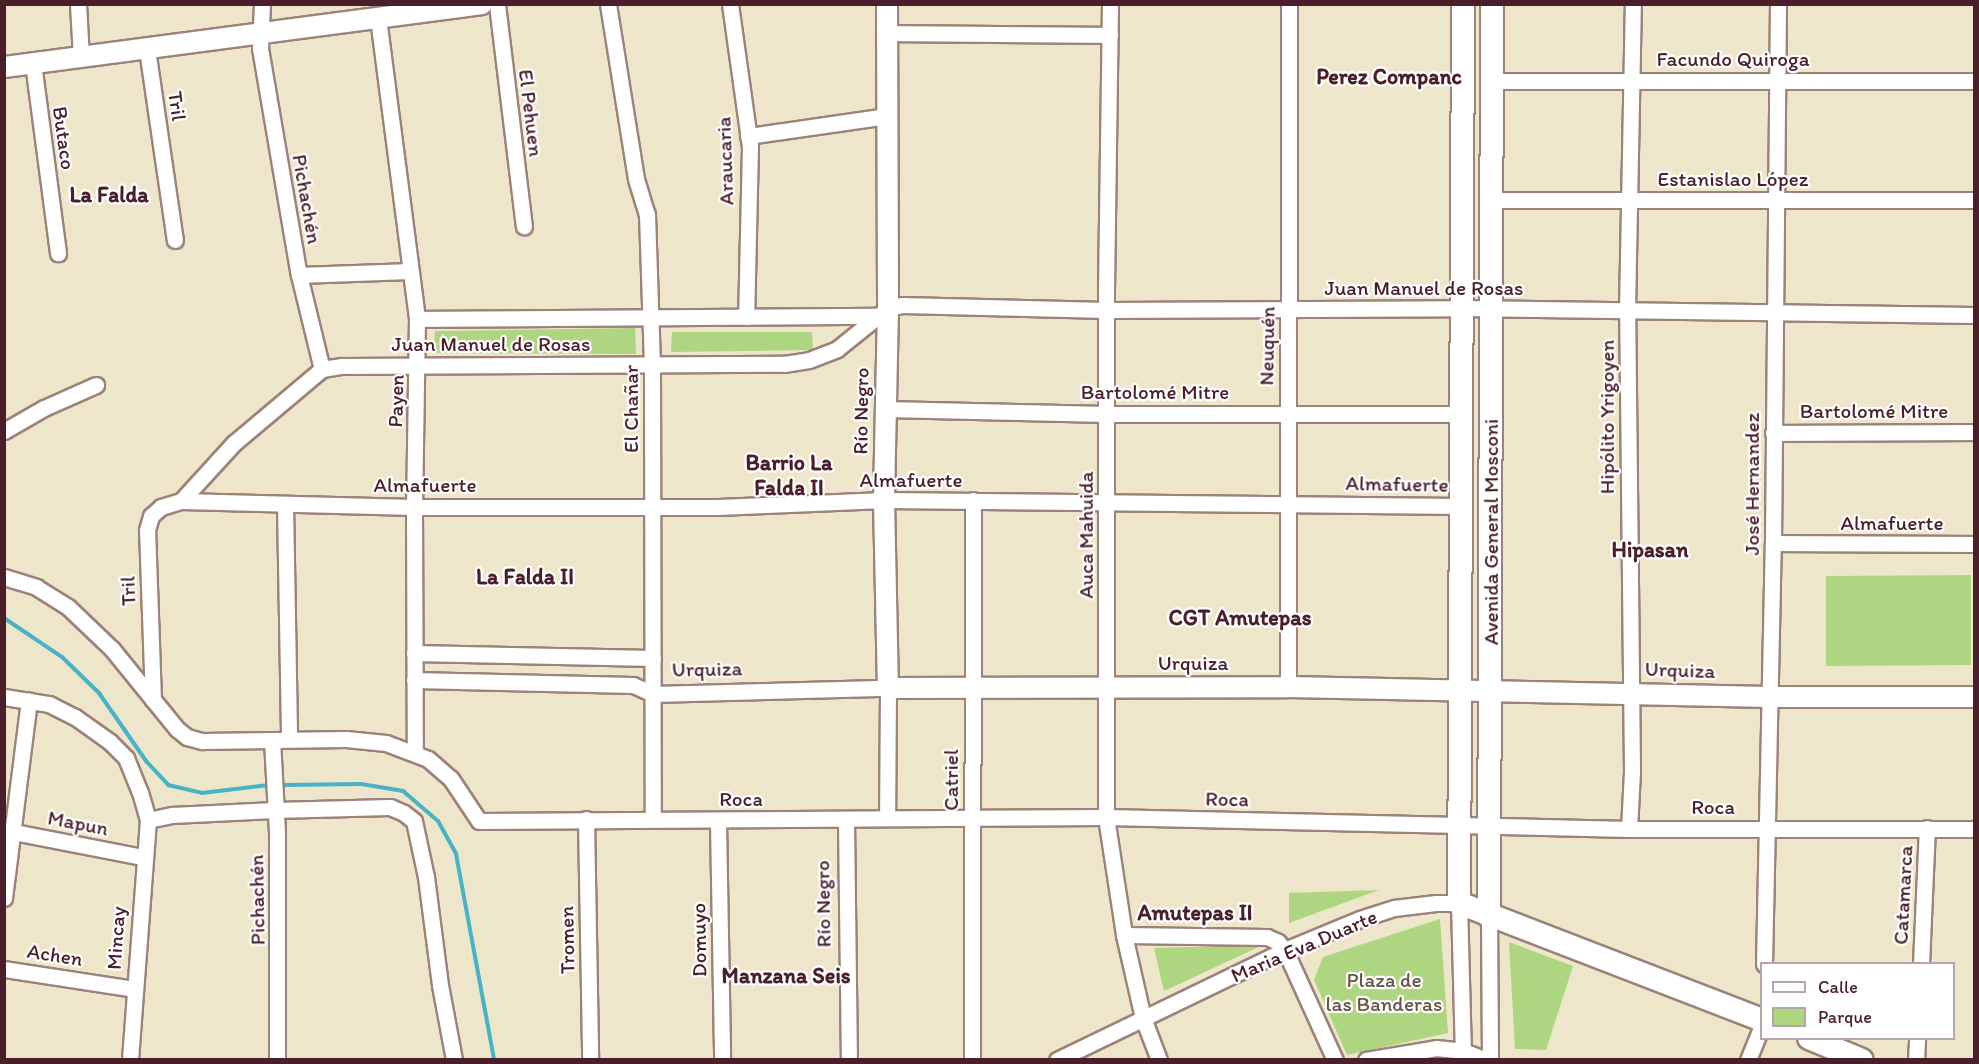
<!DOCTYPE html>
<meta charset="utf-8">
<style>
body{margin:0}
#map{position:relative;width:1979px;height:1064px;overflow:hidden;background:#eee6ca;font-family:Itim,sans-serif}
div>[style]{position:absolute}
.green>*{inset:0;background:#aed680}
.stream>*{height:4px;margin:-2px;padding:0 2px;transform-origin:2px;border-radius:2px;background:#48b2c6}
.roads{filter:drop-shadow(2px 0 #9c827a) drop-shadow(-2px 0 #9c827a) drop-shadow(0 2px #9c827a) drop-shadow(0 -2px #9c827a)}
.minor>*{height:15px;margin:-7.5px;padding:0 7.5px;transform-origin:7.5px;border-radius:7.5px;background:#fff}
.tertiary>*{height:20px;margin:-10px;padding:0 10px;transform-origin:10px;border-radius:10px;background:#fff}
.secondary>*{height:22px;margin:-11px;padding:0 11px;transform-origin:11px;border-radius:11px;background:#fff}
span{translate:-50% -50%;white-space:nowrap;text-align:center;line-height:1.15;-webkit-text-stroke:4.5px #fff;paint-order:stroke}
.street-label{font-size:21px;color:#4a1f2b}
.park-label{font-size:21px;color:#685644}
.neighbourhood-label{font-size:22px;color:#4a1f2b;font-weight:700}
.frame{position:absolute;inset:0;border:6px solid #4a1f2b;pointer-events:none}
.legend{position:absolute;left:1760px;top:962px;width:195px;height:78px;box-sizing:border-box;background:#fff;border:2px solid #b7a5aa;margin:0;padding:8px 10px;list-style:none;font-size:18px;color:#4a1f2b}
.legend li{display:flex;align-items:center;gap:12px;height:30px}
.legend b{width:30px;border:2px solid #b7a5aa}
</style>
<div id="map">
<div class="green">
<i style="clip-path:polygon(635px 328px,636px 354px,434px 353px,435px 331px)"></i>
<i style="clip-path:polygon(672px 332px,812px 332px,813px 350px,671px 352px)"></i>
<i style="clip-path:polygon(1971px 575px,1971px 665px,1826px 666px,1826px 576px)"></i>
<i style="clip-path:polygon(1379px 890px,1289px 923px,1289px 893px)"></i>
<i style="clip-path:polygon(1440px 919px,1448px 1033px,1347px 1055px,1314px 980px,1323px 957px)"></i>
<i style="clip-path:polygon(1509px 942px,1573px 966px,1546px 1050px,1515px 1049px)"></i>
<i style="clip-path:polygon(1263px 945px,1164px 991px,1154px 948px)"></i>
</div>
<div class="stream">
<i style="left:4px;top:618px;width:70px;rotate:33.9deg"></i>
<i style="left:62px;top:657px;width:52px;rotate:44.2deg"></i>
<i style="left:99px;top:693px;width:83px;rotate:55.3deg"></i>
<i style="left:146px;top:761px;width:33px;rotate:47deg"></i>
<i style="left:168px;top:785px;width:35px;rotate:13deg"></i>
<i style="left:202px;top:793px;width:67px;rotate:-6.8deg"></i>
<i style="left:283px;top:785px;width:78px;rotate:-0.7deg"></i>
<i style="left:361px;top:784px;width:43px;rotate:9.5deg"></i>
<i style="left:403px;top:791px;width:46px;rotate:40.6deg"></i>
<i style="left:438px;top:821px;width:38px;rotate:61deg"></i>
<i style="left:456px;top:854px;width:209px;rotate:79.5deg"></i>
</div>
<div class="roads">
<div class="minor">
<i style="left:78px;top:4px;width:53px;rotate:86.8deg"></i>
<i style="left:262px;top:4px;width:44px;rotate:92.6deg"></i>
<i style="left:260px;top:48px;width:230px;rotate:80.3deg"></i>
<i style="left:299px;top:275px;width:97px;rotate:76.3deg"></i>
<i style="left:497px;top:4px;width:224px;rotate:83.1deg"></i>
<i style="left:608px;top:4px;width:177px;rotate:80.9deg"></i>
<i style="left:636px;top:179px;width:37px;rotate:73deg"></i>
<i style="left:647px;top:214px;width:150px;rotate:88.1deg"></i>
<i style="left:652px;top:364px;width:454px;rotate:89.9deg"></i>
<i style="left:730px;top:4px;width:143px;rotate:82deg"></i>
<i style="left:750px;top:146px;width:171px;rotate:91.3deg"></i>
<i style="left:1110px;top:4px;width:285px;rotate:90.8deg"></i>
<i style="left:1106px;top:289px;width:528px;rotate:90deg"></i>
<i style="left:1106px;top:817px;width:119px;rotate:81.3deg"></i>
<i style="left:1124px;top:935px;width:85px;rotate:77.1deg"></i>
<i style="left:1143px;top:1018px;width:45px;rotate:69.1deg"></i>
<i style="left:378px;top:18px;width:304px;rotate:82.6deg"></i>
<i style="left:417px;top:319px;width:188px;rotate:90.9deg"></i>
<i style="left:414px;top:507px;width:245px;rotate:89.8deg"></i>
<i style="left:887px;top:33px;width:223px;rotate:0.5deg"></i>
<i style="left:147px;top:49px;width:193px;rotate:81.7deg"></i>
<i style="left:33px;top:63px;width:192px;rotate:82.5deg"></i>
<i style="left:1492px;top:81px;width:482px"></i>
<i style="left:748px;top:136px;width:140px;rotate:-8.2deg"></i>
<i style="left:1492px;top:200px;width:482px"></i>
<i style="left:299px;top:275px;width:111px;rotate:-2.1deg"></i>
<i style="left:417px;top:319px;width:459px;rotate:-0.4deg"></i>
<i style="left:885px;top:409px;width:222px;rotate:1.3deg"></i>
<i style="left:1107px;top:414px;width:354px"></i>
<i style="left:4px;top:431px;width:46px;rotate:-29.9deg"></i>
<i style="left:44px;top:408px;width:57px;rotate:-23.9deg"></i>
<i style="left:1773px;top:433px;width:201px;rotate:-0.3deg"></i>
<i style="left:181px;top:501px;width:79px;rotate:-47.6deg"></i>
<i style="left:234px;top:443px;width:115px;rotate:-40.1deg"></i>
<i style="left:322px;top:369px;width:20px;rotate:-9deg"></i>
<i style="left:342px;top:366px;width:442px;rotate:-0.3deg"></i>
<i style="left:784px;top:364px;width:25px;rotate:-9deg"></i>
<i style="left:809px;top:360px;width:30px;rotate:-21deg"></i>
<i style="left:837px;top:349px;width:65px;rotate:-38.8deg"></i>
<i style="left:888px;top:308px;width:14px;rotate:-12deg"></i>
<i style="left:902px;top:305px;width:205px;rotate:1.4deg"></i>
<i style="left:1107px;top:310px;width:355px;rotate:-0.3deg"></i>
<i style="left:1462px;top:308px;width:512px;rotate:0.78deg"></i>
<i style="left:285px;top:504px;width:235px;rotate:89deg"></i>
<i style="left:1773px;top:543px;width:201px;rotate:0.3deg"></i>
<i style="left:4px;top:577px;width:34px;rotate:17deg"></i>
<i style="left:36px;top:587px;width:38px;rotate:32deg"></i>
<i style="left:68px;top:607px;width:61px;rotate:43.7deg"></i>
<i style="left:112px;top:649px;width:103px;rotate:50.9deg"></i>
<i style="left:177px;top:729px;width:13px;rotate:39deg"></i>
<i style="left:187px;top:737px;width:16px;rotate:15deg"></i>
<i style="left:202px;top:741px;width:144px;rotate:-0.8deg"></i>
<i style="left:346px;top:739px;width:40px;rotate:5.7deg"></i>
<i style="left:386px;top:743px;width:45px;rotate:20.9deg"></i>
<i style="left:428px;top:759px;width:30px;rotate:41deg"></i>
<i style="left:451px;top:779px;width:50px;rotate:56.3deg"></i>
<i style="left:479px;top:821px;width:627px;rotate:-0.37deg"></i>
<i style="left:1106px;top:817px;width:523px;rotate:1.31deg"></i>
<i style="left:1629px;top:829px;width:345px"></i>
<i style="left:414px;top:653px;width:239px;rotate:1.2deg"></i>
<i style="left:414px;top:680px;width:219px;rotate:1.3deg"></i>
<i style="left:633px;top:685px;width:22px;rotate:24deg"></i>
<i style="left:653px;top:694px;width:235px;rotate:-1.5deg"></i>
<i style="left:888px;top:688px;width:130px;rotate:90.4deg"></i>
<i style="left:1288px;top:687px;width:683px;rotate:-89.92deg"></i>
<i style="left:4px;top:697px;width:46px;rotate:8.8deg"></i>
<i style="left:49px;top:704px;width:29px;rotate:27deg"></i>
<i style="left:75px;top:717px;width:43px;rotate:35.5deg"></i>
<i style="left:110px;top:742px;width:23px;rotate:45deg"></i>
<i style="left:126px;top:758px;width:37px;rotate:68deg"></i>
<i style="left:140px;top:792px;width:29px;rotate:74deg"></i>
<i style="left:148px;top:820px;width:241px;rotate:94.3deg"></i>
<i style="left:153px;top:700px;width:170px;rotate:-92deg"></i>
<i style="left:147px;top:530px;width:15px;rotate:-74deg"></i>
<i style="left:151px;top:516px;width:13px;rotate:-42deg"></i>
<i style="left:161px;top:507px;width:21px;rotate:-17deg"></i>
<i style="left:181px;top:501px;width:233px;rotate:1.5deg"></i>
<i style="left:414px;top:507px;width:304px"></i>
<i style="left:718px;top:507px;width:166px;rotate:-2.4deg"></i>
<i style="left:884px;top:500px;width:577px;rotate:0.6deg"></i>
<i style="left:272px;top:740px;width:93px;rotate:86.9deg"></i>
<i style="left:277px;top:833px;width:227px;rotate:90deg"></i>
<i style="left:586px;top:819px;width:241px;rotate:89deg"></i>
<i style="left:148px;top:820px;width:25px;rotate:-12deg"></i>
<i style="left:172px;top:815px;width:102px;rotate:-2.8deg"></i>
<i style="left:274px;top:810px;width:116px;rotate:-1.5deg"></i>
<i style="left:390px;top:807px;width:15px;rotate:23deg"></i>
<i style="left:404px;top:813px;width:13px;rotate:39deg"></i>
<i style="left:414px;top:821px;width:57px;rotate:77.9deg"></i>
<i style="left:426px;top:877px;width:109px;rotate:82.6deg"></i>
<i style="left:440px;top:985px;width:76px;rotate:79.4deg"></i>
<i style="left:846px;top:820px;width:240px;rotate:89.3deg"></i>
<i style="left:718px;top:821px;width:239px;rotate:89deg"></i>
<i style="left:1629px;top:829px;width:58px;rotate:-87deg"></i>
<i style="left:1632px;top:771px;width:461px;rotate:-90.6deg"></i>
<i style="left:1627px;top:310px;width:306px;rotate:-88.9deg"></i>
<i style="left:4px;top:830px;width:142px;rotate:11deg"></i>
<i style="left:4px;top:898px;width:199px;rotate:-82.8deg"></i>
<i style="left:1489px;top:916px;width:144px;rotate:89.6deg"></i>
<i style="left:1124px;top:935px;width:143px;rotate:0.8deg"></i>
<i style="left:1267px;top:937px;width:12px;rotate:24deg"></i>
<i style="left:1278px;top:942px;width:11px;rotate:49deg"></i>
<i style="left:1285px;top:950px;width:121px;rotate:65.6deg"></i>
<i style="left:1764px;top:964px;width:421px;rotate:-88.8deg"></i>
<i style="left:1773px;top:543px;width:539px;rotate:-89.47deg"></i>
<i style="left:1921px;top:964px;width:136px;rotate:-87.5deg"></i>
<i style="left:4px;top:969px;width:132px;rotate:8.7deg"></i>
<i style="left:972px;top:1060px;width:560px;rotate:-89.9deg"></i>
<i style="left:1057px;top:1060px;width:253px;rotate:-25.8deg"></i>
<i style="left:1285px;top:950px;width:81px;rotate:-22.5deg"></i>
<i style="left:1360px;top:919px;width:36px;rotate:-18deg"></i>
<i style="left:1394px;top:908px;width:42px;rotate:-6.8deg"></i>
<i style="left:1436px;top:903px;width:23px"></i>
<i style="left:1459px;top:903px;width:157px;rotate:88.5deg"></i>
<i style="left:1366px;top:1060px;width:71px;rotate:-9.7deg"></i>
<i style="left:1436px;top:1048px;width:27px;rotate:6deg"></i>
<i style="left:1463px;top:1051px;width:26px;rotate:21deg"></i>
<i style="left:1748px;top:1060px;width:37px;rotate:-68deg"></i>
<i style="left:1916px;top:1060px;width:22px;rotate:-87deg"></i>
</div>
<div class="tertiary">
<i style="left:887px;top:4px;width:304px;rotate:89.8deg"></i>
<i style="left:888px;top:308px;width:192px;rotate:91.2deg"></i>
<i style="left:884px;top:500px;width:188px;rotate:88.8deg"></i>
<i style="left:888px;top:688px;width:400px;rotate:-0.1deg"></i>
<i style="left:1288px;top:687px;width:481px;rotate:1.2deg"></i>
<i style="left:1769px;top:697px;width:205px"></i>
<i style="left:4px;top:67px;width:482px;rotate:-7.5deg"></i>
</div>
<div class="secondary">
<i style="left:1463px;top:4px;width:899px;rotate:90.25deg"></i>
<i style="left:1459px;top:903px;width:325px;rotate:21.1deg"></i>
<i style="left:1489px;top:916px;width:912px;rotate:-89.81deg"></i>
<i style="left:1809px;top:1038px;width:57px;rotate:22.5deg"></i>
</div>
</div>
<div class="street-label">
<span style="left:1733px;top:59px">Facundo Quiroga</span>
<span style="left:177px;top:106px;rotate:82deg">Tril</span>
<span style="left:531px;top:113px;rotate:83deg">El Pehuen</span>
<span style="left:64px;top:138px;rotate:82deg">Butaco</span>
<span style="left:725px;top:161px;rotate:-92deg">Araucaria</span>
<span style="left:1733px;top:179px">Estanislao López</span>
<span style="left:307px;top:199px;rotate:80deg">Pichachén</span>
<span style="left:1424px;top:288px">Juan Manuel de Rosas</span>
<span style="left:491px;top:344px">Juan Manuel de Rosas</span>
<span style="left:1267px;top:346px;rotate:-89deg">Neuquén</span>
<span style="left:1155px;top:392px">Bartolomé Mitre</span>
<span style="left:396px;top:401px;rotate:-88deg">Payen</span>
<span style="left:631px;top:409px;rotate:-90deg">El Chañar</span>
<span style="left:861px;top:411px;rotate:-89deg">Río Negro</span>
<span style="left:1874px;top:411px">Bartolomé Mitre</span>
<span style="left:1607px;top:417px;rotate:-90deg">Hipólito Yrigoyen</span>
<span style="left:911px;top:480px">Almafuerte</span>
<span style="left:1397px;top:484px;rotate:1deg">Almafuerte</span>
<span style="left:1752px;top:484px;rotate:-90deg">José Hernandez</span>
<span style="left:425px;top:485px">Almafuerte</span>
<span style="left:1892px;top:523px">Almafuerte</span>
<span style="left:1491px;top:532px;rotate:-90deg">Avenida General Mosconi</span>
<span style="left:1086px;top:535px;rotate:-90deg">Auca Mahuida</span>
<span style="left:128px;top:591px;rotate:-92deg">Tril</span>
<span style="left:1193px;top:663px">Urquiza</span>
<span style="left:707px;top:669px;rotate:-1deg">Urquiza</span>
<span style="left:1680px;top:670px;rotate:2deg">Urquiza</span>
<span style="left:951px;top:780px;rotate:-90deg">Catriel</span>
<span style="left:741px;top:799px">Roca</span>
<span style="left:1227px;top:799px;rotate:1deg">Roca</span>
<span style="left:1713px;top:807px">Roca</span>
<span style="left:78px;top:823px;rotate:11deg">Mapun</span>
<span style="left:1903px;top:895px;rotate:-87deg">Catamarca</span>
<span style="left:257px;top:900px;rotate:-91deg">Pichachén</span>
<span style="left:823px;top:904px;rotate:-91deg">Río Negro</span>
<span style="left:116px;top:938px;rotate:-86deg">Mincay</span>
<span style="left:567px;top:940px;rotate:-91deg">Tromen</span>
<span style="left:699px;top:940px;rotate:-91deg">Domuyo</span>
<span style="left:1304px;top:946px;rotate:-23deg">Maria Eva Duarte</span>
<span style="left:55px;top:955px;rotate:9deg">Achen</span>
</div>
<div class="park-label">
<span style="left:1384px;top:992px">Plaza de<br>las Banderas</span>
</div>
<div class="neighbourhood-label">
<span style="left:1389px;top:77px">Perez Companc</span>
<span style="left:109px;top:195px">La Falda</span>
<span style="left:789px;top:475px">Barrio La<br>Falda II</span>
<span style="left:1650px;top:550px">Hipasan</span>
<span style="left:525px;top:577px">La Falda II</span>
<span style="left:1240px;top:618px">CGT Amutepas</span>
<span style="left:1195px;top:913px">Amutepas II</span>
<span style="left:786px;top:976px">Manzana Seis</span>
</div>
<div class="frame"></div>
<ul class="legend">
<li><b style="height:8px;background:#fff"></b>Calle</li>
<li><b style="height:16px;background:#aed680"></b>Parque</li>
</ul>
</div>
